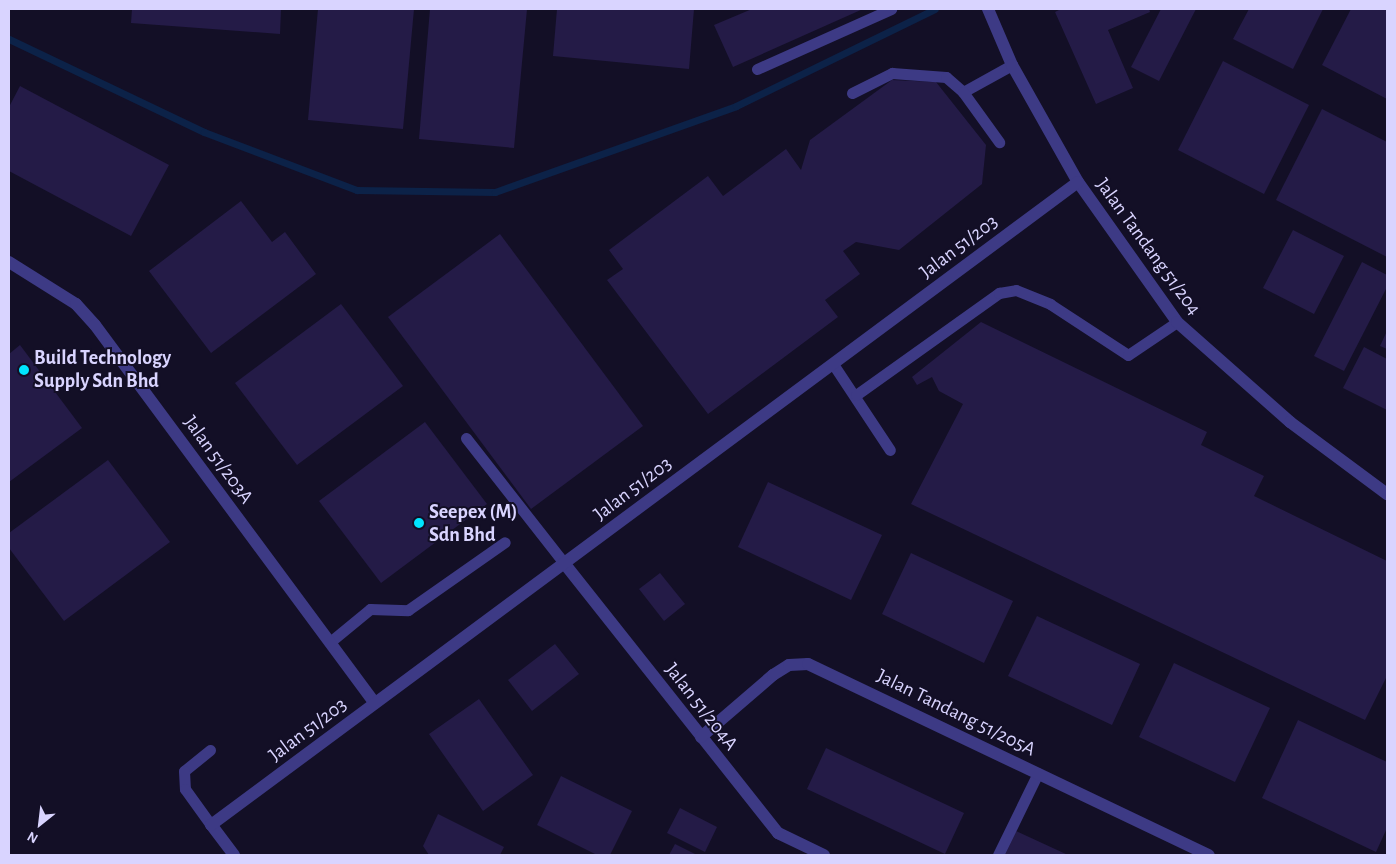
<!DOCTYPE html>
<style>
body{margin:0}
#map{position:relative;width:1396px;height:864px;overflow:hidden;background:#130f26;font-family:"Alegreya Sans",sans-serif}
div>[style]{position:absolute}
.stream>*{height:7px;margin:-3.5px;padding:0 3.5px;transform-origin:3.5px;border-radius:3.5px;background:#0c2248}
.building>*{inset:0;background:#241b47}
.service>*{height:11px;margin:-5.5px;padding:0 5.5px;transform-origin:5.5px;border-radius:5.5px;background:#3d3a85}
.minor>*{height:12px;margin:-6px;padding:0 6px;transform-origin:6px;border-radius:6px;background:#3d3a85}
.dots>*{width:14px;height:14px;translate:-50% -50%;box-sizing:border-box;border:2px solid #130f26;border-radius:50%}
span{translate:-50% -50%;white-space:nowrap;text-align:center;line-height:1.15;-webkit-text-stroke:4px #130f26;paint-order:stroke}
.street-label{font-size:20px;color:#d9d4ff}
.poi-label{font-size:20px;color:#d9d4ff;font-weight:700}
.left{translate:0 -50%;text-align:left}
.frame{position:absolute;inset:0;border:10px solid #d9d4ff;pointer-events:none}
.north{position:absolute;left:15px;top:799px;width:50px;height:50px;-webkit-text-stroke:4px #130f26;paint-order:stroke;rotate:209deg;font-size:14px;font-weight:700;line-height:20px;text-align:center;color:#d9d4ff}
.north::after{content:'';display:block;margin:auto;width:18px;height:22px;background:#d9d4ff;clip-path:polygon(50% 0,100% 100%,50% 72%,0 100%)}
</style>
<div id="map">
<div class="stream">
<i style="left:9px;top:39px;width:216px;rotate:25.5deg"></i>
<i style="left:204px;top:132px;width:164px;rotate:20.8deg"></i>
<i style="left:357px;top:190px;width:138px;rotate:0.8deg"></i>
<i style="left:495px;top:192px;width:256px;rotate:-19.6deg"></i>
<i style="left:736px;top:106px;width:221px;rotate:-26deg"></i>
</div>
<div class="building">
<i style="clip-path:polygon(132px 9px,281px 9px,280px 34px,131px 23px)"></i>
<i style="clip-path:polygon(318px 9px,414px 9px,403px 129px,308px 120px)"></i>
<i style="clip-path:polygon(430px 9px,527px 9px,514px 148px,419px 139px)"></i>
<i style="clip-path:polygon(557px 9px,694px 9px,689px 69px,553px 56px)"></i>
<i style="clip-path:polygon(752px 9px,863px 9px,733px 67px,714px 25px)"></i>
<i style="clip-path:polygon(1061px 9px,1149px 9px,1150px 12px,1108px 30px,1133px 88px,1096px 104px,1055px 12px)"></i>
<i style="clip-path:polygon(1161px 9px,1196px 9px,1159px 81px,1131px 67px)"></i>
<i style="clip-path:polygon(1249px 9px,1323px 9px,1293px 69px,1233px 39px)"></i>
<i style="clip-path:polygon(1351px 9px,1387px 9px,1387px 99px,1322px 65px)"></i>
<i style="clip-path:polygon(1223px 61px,1309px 105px,1264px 194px,1178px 150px)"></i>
<i style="clip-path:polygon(892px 80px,936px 82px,986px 145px,982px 184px,899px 250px,856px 242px,843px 251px,860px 274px,825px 300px,838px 317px,708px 414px,607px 280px,623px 269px,609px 250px,708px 176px,723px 196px,786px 149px,801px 170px,810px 140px)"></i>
<i style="clip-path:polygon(20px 86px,169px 165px,131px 236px,9px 171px,9px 107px)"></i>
<i style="clip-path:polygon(1322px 109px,1387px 142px,1387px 257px,1276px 200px)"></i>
<i style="clip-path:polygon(241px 201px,272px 242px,285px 232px,316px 274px,211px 353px,149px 271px)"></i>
<i style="clip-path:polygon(1293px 230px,1344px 256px,1314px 314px,1263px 288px)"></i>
<i style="clip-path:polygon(500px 234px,643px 426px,531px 509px,388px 317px)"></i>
<i style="clip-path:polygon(1362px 262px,1387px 275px,1387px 287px,1344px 371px,1314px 356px)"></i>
<i style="clip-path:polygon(341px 304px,403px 386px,297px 465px,235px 383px)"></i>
<i style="clip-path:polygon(981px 322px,1207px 432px,1201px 445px,1264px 476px,1254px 496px,1387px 561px,1387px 676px,1365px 720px,911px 504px,963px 404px,939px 391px,932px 377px,917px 385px,912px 377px)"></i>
<i style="clip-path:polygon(1387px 331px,1387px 349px,1380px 346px)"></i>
<i style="clip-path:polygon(20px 345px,82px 428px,9px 482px,9px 354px)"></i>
<i style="clip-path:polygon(1364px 347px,1387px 359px,1387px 410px,1343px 388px)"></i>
<i style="clip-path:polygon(425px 422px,487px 504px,381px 583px,319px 501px)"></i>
<i style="clip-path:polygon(108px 460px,170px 542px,64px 621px,9px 548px,9px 533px)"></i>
<i style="clip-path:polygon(768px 482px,882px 535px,851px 600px,738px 547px)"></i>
<i style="clip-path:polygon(911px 553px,1013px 601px,984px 663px,882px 614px)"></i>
<i style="clip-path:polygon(660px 573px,685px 604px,664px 621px,639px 589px)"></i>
<i style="clip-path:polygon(1037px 616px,1140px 664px,1112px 725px,1008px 676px)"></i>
<i style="clip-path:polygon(555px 644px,579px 674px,532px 711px,508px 680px)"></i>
<i style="clip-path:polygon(1174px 663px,1270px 708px,1235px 782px,1139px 737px)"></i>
<i style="clip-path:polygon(479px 699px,533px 775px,483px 811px,429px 734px)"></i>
<i style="clip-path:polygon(1298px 720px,1387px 762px,1387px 828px,1376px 852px,1262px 798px)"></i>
<i style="clip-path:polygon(826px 748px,964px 813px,945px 854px,807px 789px)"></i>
<i style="clip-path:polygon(561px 776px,632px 811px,610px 855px,597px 855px,537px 825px)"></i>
<i style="clip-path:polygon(680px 808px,717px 827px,705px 852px,667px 833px)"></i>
<i style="clip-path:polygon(438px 814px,504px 847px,500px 855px,429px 855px,423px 846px)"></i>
<i style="clip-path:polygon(1016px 831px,1068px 855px,1005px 855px)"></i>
<i style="clip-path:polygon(675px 844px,697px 855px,669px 855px)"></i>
</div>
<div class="service">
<i style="left:757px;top:69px;width:147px;rotate:-24.1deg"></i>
<i style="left:963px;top:92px;width:56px;rotate:-28.9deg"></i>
<i style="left:852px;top:93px;width:45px;rotate:-26.6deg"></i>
<i style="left:892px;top:73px;width:54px;rotate:4.2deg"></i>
<i style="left:946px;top:77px;width:23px;rotate:41deg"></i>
<i style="left:963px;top:92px;width:62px;rotate:54.2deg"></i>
<i style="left:833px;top:364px;width:103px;rotate:56.5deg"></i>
<i style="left:856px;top:395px;width:176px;rotate:-35.5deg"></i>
<i style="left:999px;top:293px;width:17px;rotate:-10deg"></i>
<i style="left:1016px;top:290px;width:37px;rotate:22deg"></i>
<i style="left:1050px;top:304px;width:93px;rotate:33.2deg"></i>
<i style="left:1128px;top:355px;width:59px;rotate:-34deg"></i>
<i style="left:466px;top:438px;width:159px;rotate:51.9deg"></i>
<i style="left:330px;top:642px;width:52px;rotate:-39.5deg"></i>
<i style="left:370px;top:609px;width:38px;rotate:2deg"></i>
<i style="left:408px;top:610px;width:118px;rotate:-35deg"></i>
<i style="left:210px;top:750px;width:33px;rotate:141deg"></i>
<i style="left:184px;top:771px;width:18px;rotate:87deg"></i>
<i style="left:185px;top:789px;width:44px;rotate:54.2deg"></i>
<i style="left:998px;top:855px;width:91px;rotate:-64deg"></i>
</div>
<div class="minor">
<i style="left:988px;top:9px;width:61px;rotate:66.8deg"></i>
<i style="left:1012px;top:65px;width:134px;rotate:60.6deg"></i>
<i style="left:1078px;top:182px;width:171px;rotate:54.7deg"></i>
<i style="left:1177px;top:322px;width:151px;rotate:41.5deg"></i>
<i style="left:1290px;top:422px;width:121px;rotate:36.6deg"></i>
<i style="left:9px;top:262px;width:79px;rotate:32.1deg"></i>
<i style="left:76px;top:304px;width:28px;rotate:48deg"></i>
<i style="left:95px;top:325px;width:470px;rotate:53.5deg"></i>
<i style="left:564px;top:563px;width:345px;rotate:51.6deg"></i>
<i style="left:778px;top:833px;width:51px;rotate:25.6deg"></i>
<i style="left:701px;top:737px;width:95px;rotate:-40.7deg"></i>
<i style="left:773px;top:675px;width:19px;rotate:-32deg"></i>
<i style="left:789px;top:665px;width:19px;rotate:-3deg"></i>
<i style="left:808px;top:664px;width:444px;rotate:25.5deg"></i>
<i style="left:234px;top:855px;width:38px;rotate:-127deg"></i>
<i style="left:211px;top:825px;width:1079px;rotate:-36.56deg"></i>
</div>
<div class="dots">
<i style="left:24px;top:370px;background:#00e5ff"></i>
<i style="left:419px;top:523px;background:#00e5ff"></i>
</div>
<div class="street-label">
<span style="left:959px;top:247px;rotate:-37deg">Jalan 51/203</span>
<span style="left:1148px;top:247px;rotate:54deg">Jalan Tandang 51/204</span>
<span style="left:218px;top:460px;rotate:54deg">Jalan 51/203A</span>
<span style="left:633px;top:489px;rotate:-37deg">Jalan 51/203</span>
<span style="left:701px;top:707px;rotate:52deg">Jalan 51/204A</span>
<span style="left:956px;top:713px;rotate:26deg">Jalan Tandang 51/205A</span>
<span style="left:308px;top:730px;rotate:-37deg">Jalan 51/203</span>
</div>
<div class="poi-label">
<span class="left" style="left:34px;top:370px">Build Technology<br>Supply Sdn Bhd</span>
<span class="left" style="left:429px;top:524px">Seepex (M)<br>Sdn Bhd</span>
</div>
<div class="frame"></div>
<div class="north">N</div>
</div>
